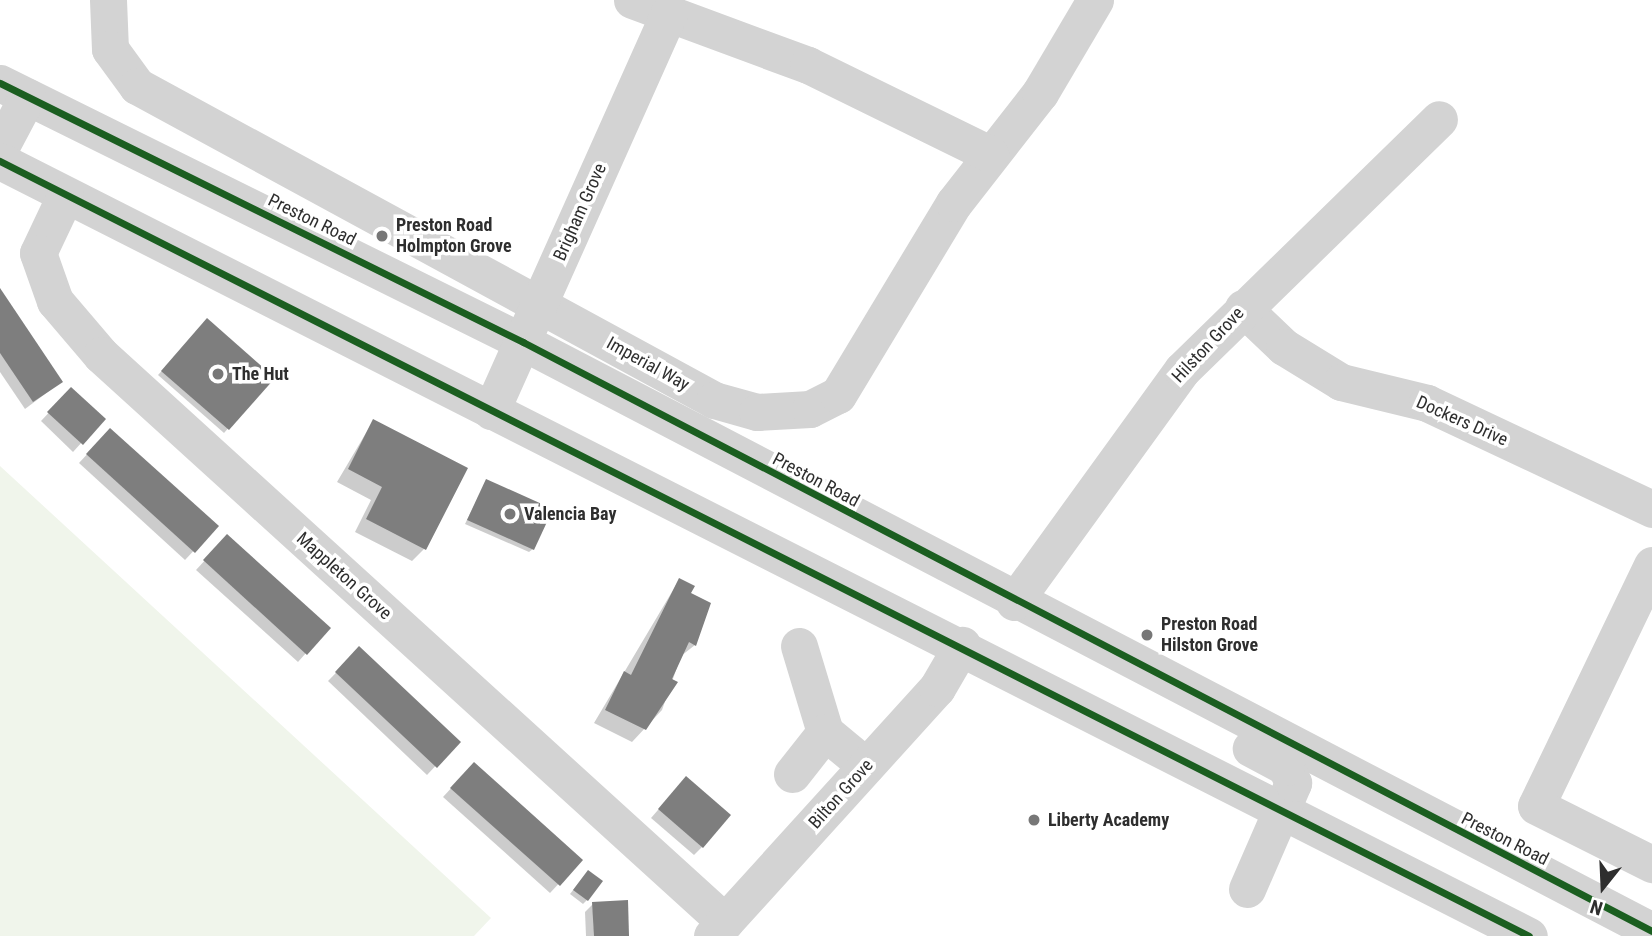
<!DOCTYPE html>
<style>
body{margin:0}
#map{position:relative;width:1652px;height:936px;overflow:hidden;background:#fff;font-family:"Roboto Condensed",sans-serif}
div>[style]{position:absolute}
.green>*{inset:0;background:#f0f5eb}
.shadow>*{inset:0;background:#0003}
.building>*{inset:0;background:#7e7e7e}
.minor>*{height:37px;margin:-18.5px;padding:0 18.5px;transform-origin:18.5px;border-radius:18.5px;background:#d3d3d3}
.cycleway>*{height:7px;margin:-3.5px;padding:0 3.5px;transform-origin:3.5px;border-radius:3.5px;background:#1b5e20}
.dots>*{width:19px;height:19px;translate:-50% -50%;box-sizing:border-box;border:4px solid #fff;border-radius:50%}
span{translate:-50% -50%;white-space:nowrap;text-align:center;line-height:1.15;-webkit-text-stroke:7px #fff;paint-order:stroke}
.street-label{font-size:18px;color:#2e2e2e}
.poi-label{font-size:18px;color:#2e2e2e;font-weight:700}
.left{translate:0 -50%;text-align:left}
.north{position:absolute;left:1568px;top:852px;width:70px;height:70px;-webkit-text-stroke:5px #fff;paint-order:stroke;rotate:198deg;font-size:19px;font-weight:700;line-height:28px;text-align:center;color:#2e2e2e}
.north::after{content:'';display:block;margin:auto;width:24px;height:32px;background:#2e2e2e;clip-path:polygon(50% 0,100% 100%,50% 72%,0 100%)}
</style>
<div id="map">
<div class="green">
<i style="clip-path:polygon(0 466px,491px 918px,474px 936px,0 936px)"></i>
</div>
<div class="shadow">
<i style="clip-path:polygon(0 292px,61px 382px,25px 409px,0 372px)"></i>
<i style="clip-path:polygon(207px 321px,272px 378px,224px 433px,158px 375px)"></i>
<i style="clip-path:polygon(71px 389px,103px 419px,73px 452px,41px 421px)"></i>
<i style="clip-path:polygon(373px 421px,424px 549px,412px 561px,355px 532px,371px 500px,337px 482px)"></i>
<i style="clip-path:polygon(102px 438px,216px 527px,185px 560px,79px 463px)"></i>
<i style="clip-path:polygon(486px 481px,533px 549px,529px 552px,465px 524px)"></i>
<i style="clip-path:polygon(219px 545px,306px 653px,298px 662px,196px 570px)"></i>
<i style="clip-path:polygon(679px 580px,688px 594px,695px 645px,681px 656px,662px 710px,632px 742px,594px 723px)"></i>
<i style="clip-path:polygon(359px 649px,458px 742px,427px 775px,328px 681px)"></i>
<i style="clip-path:polygon(466px 772px,581px 860px,550px 893px,443px 797px)"></i>
<i style="clip-path:polygon(678px 787px,702px 847px,694px 855px,651px 818px)"></i>
<i style="clip-path:polygon(584px 876px,587px 900px,583px 904px,570px 894px)"></i>
<i style="clip-path:polygon(593px 904px,627px 936px,586px 936px,585px 912px)"></i>
</div>
<div class="building">
<i style="clip-path:polygon(0 288px,63px 382px,33px 402px,0 353px)"></i>
<i style="clip-path:polygon(207px 318px,275px 378px,229px 430px,161px 371px)"></i>
<i style="clip-path:polygon(71px 387px,106px 419px,83px 445px,47px 412px)"></i>
<i style="clip-path:polygon(373px 419px,468px 468px,426px 550px,366px 519px,382px 487px,348px 469px)"></i>
<i style="clip-path:polygon(110px 428px,219px 526px,195px 553px,86px 454px)"></i>
<i style="clip-path:polygon(486px 479px,553px 509px,534px 550px,467px 520px)"></i>
<i style="clip-path:polygon(227px 534px,331px 628px,307px 655px,203px 560px)"></i>
<i style="clip-path:polygon(679px 578px,695px 586px,691px 593px,711px 603px,696px 646px,689px 642px,672px 679px,678px 682px,646px 730px,605px 710px,624px 671px,631px 675px)"></i>
<i style="clip-path:polygon(359px 646px,461px 742px,437px 768px,335px 672px)"></i>
<i style="clip-path:polygon(474px 762px,583px 860px,560px 886px,450px 788px)"></i>
<i style="clip-path:polygon(686px 776px,731px 815px,703px 848px,658px 809px)"></i>
<i style="clip-path:polygon(588px 870px,603px 881px,588px 901px,573px 890px)"></i>
<i style="clip-path:polygon(628px 900px,629px 936px,594px 936px,592px 902px)"></i>
</div>
<div class="minor">
<i style="left:108px;top:0;width:49px;rotate:87.7deg"></i>
<i style="left:110px;top:49px;width:46px;rotate:53.9deg"></i>
<i style="left:137px;top:86px;width:657px;rotate:28.55deg"></i>
<i style="left:714px;top:400px;width:45px;rotate:15.6deg"></i>
<i style="left:757px;top:412px;width:53px;rotate:-3.2deg"></i>
<i style="left:810px;top:409px;width:31px;rotate:-27deg"></i>
<i style="left:838px;top:395px;width:224px;rotate:-58.9deg"></i>
<i style="left:954px;top:203px;width:140px;rotate:-52deg"></i>
<i style="left:1040px;top:93px;width:108px;rotate:-59.4deg"></i>
<i style="left:632px;top:0;width:188px;rotate:20.3deg"></i>
<i style="left:808px;top:65px;width:203px;rotate:26.1deg"></i>
<i style="left:0;top:83px;width:584px;rotate:26.35deg"></i>
<i style="left:523px;top:342px;width:1273px;rotate:27.55deg"></i>
<i style="left:0;top:148px;width:58px;rotate:-62.1deg"></i>
<i style="left:0;top:161px;width:1714px;rotate:26.88deg"></i>
<i style="left:65px;top:196px;width:63px;rotate:115.3deg"></i>
<i style="left:38px;top:253px;width:51px;rotate:70.5deg"></i>
<i style="left:55px;top:301px;width:71px;rotate:49.6deg"></i>
<i style="left:101px;top:355px;width:843px;rotate:42.26deg"></i>
<i style="left:1243px;top:308px;width:57px;rotate:43.6deg"></i>
<i style="left:1284px;top:347px;width:67px;rotate:31.6deg"></i>
<i style="left:1341px;top:382px;width:89px;rotate:13.7deg"></i>
<i style="left:1427px;top:403px;width:249px;rotate:25.2deg"></i>
<i style="left:491px;top:411px;width:436px;rotate:-65.9deg"></i>
<i style="left:1652px;top:565px;width:267px;rotate:115.7deg"></i>
<i style="left:1536px;top:806px;width:130px;rotate:26.6deg"></i>
<i style="left:1014px;top:602px;width:286px;rotate:-54.1deg"></i>
<i style="left:1182px;top:370px;width:359px;rotate:-44.3deg"></i>
<i style="left:799px;top:646px;width:90px;rotate:73.2deg"></i>
<i style="left:825px;top:732px;width:53px;rotate:39.7deg"></i>
<i style="left:792px;top:774px;width:53px;rotate:-51.8deg"></i>
<i style="left:1247px;top:889px;width:116px;rotate:-66.5deg"></i>
<i style="left:1293px;top:783px;width:17px;rotate:-114deg"></i>
<i style="left:1286px;top:767px;width:40px;rotate:-152deg"></i>
<i style="left:712px;top:936px;width:335px;rotate:-47.8deg"></i>
<i style="left:937px;top:688px;width:50px;rotate:-59.8deg"></i>
</div>
<div class="cycleway">
<i style="left:0;top:83px;width:584px;rotate:26.35deg"></i>
<i style="left:523px;top:342px;width:1273px;rotate:27.55deg"></i>
<i style="left:0;top:161px;width:1714px;rotate:26.88deg"></i>
</div>
<div class="dots">
<i style="left:382px;top:236px;background:#777"></i>
<i style="left:218px;top:374px;background:#777"></i>
<i style="left:510px;top:514px;background:#777"></i>
<i style="left:1147px;top:635px;background:#777"></i>
<i style="left:1034px;top:820px;background:#777"></i>
</div>
<div class="street-label">
<span style="left:580px;top:212px;rotate:-66deg">Brigham Grove</span>
<span style="left:312px;top:220px;rotate:26deg">Preston Road</span>
<span style="left:1208px;top:345px;rotate:-47deg">Hilston Grove</span>
<span style="left:648px;top:364px;rotate:29deg">Imperial Way</span>
<span style="left:1462px;top:421px;rotate:24deg">Dockers Drive</span>
<span style="left:816px;top:480px;rotate:28deg">Preston Road</span>
<span style="left:344px;top:576px;rotate:42deg">Mappleton Grove</span>
<span style="left:841px;top:794px;rotate:-48deg">Bilton Grove</span>
<span style="left:1505px;top:839px;rotate:27deg">Preston Road</span>
</div>
<div class="poi-label">
<span class="left" style="left:396px;top:236px">Preston Road<br>Holmpton Grove</span>
<span class="left" style="left:232px;top:374px">The Hut</span>
<span class="left" style="left:524px;top:514px">Valencia Bay</span>
<span class="left" style="left:1161px;top:635px">Preston Road<br>Hilston Grove</span>
<span class="left" style="left:1048px;top:820px">Liberty Academy</span>
</div>
<div class="north">N</div>
</div>
